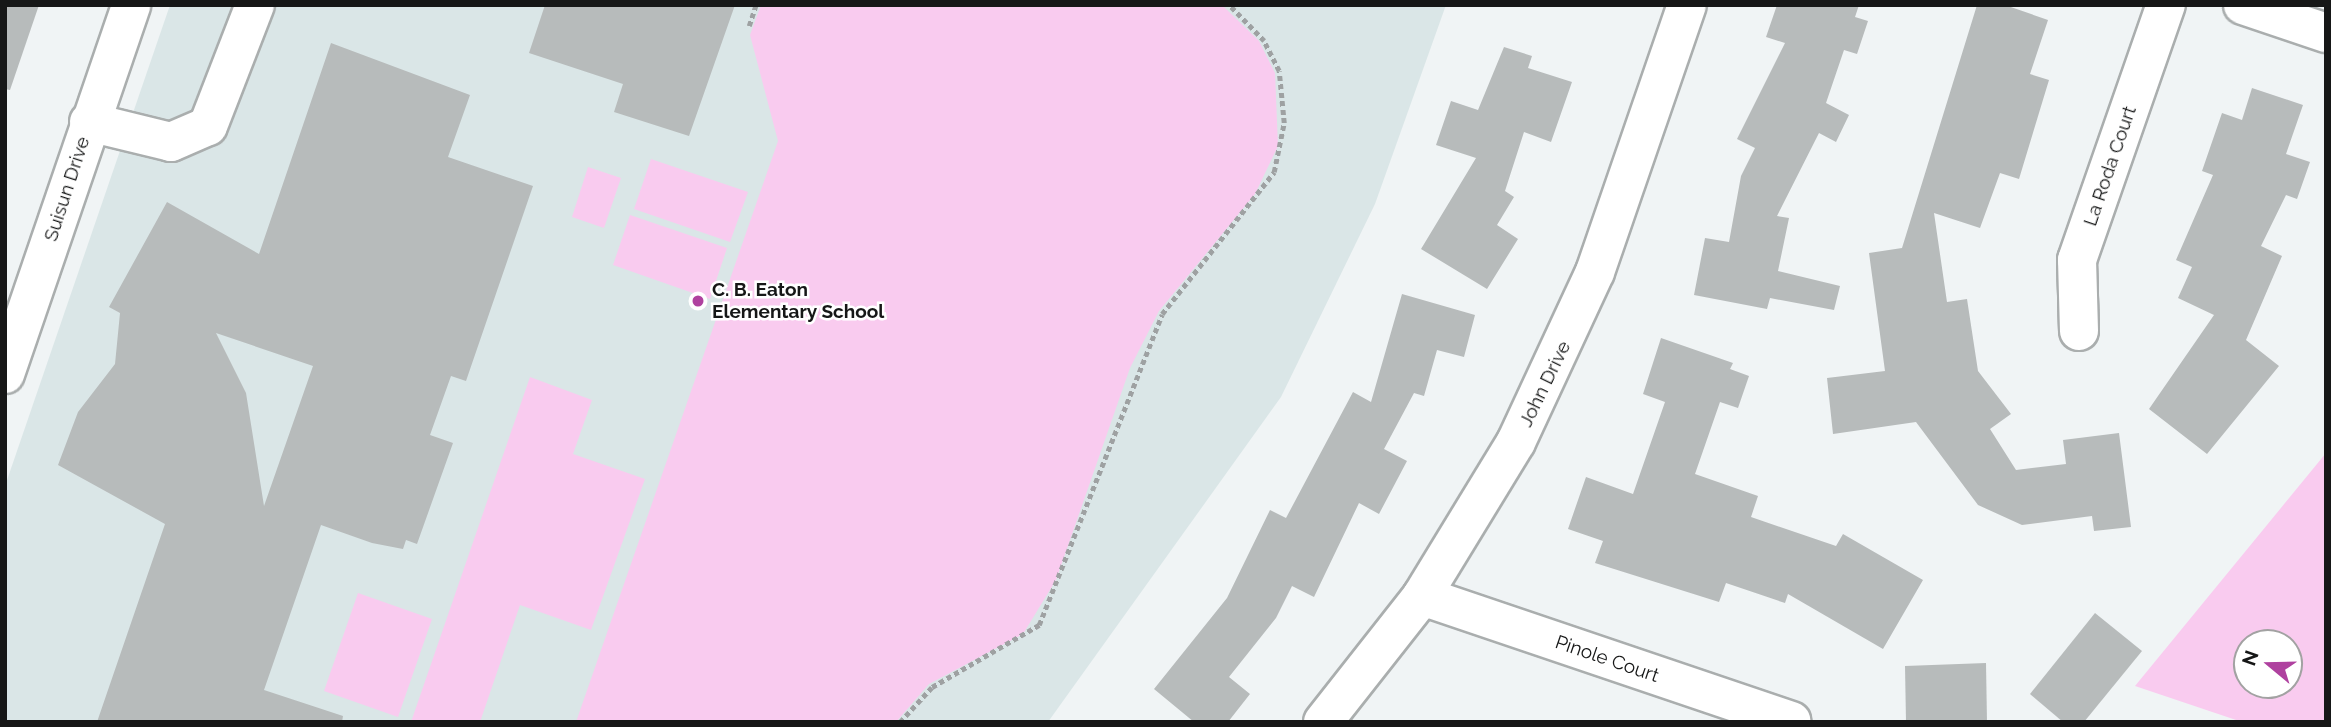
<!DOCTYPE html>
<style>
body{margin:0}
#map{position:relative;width:2331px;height:727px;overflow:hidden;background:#f0f4f5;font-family:Raleway,sans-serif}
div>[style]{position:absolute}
.built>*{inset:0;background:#dae6e7}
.green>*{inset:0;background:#f9cbef}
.building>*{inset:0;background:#b7bbbb}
.path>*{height:4.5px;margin-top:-2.25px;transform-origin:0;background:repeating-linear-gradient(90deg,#9ea1a2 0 5px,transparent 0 8.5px)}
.roads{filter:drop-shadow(2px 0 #aaaeae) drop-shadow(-2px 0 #aaaeae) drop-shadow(0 2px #aaaeae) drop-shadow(0 -2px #aaaeae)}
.minor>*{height:38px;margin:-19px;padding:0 19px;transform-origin:19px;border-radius:19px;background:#fff}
.dots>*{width:19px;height:19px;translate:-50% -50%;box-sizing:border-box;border:4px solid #fff;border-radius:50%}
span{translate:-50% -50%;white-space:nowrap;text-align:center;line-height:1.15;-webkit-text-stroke:5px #fff;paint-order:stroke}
.street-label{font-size:19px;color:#161717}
.poi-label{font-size:19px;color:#161717;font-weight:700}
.left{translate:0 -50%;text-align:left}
.frame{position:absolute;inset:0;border:7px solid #161717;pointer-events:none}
.north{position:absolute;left:2233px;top:629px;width:70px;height:70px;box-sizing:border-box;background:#fff;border:2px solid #a2a2a2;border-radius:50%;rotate:289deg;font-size:19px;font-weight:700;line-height:28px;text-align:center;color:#161717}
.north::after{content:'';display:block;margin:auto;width:24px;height:32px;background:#af419f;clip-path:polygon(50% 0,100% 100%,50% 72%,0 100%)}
</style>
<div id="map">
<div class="built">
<i style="clip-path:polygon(170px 5px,1446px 5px,1375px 204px,1281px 397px,1048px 722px,5px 722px,5px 486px)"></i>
</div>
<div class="green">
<i style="clip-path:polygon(761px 5px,1222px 5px,1259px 41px,1275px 73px,1278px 146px,1255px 194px,1159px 311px,1130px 368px,1056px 580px,1023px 634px,929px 684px,896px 722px,576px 722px,778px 141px,750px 35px)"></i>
<i style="clip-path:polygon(651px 159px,748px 192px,730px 242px,634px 209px)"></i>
<i style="clip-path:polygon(588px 167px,621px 178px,604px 228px,572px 217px)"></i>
<i style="clip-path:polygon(630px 215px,727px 248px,710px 299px,613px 265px)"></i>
<i style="clip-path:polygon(530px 377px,592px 400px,573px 454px,645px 479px,591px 630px,520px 605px,480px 722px,411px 722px)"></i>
<i style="clip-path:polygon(evenodd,2326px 453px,2326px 722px,2242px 722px,2135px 686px,2326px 453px,2247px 643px,2289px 643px,2289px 685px,2247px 685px,2247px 643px)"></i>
<i style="clip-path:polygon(358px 593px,432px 619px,398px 717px,324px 691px)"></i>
</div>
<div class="building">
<i style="clip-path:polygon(5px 5px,39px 5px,10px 90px,5px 89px)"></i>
<i style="clip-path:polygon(545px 5px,735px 5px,689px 136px,614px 112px,623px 84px,529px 53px)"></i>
<i style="clip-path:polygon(1777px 5px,1859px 5px,1855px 17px,1868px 21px,1857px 54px,1844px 50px,1826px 103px,1849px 115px,1836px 142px,1819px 133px,1777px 216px,1789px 218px,1778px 271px,1840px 286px,1834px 310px,1770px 298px,1767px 309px,1694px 295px,1705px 238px,1729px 242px,1741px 176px,1755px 148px,1737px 139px,1785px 43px,1766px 37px)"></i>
<i style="clip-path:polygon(1977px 5px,2005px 5px,2048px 20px,2030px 74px,2049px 80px,2019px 179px,2000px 173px,1980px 228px,1934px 213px,1947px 302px,1967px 299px,1978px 371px,2011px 414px,1990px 429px,2016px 470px,2066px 464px,2063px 440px,2119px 433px,2131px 527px,2094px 531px,2092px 516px,2022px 525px,1978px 505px,1916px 422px,1833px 434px,1827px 378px,1885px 371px,1869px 253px,1902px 248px)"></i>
<i style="clip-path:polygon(evenodd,331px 43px,470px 95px,448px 157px,533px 186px,466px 381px,451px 376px,430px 435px,453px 443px,417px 544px,406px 540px,403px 549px,372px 543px,321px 525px,264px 690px,343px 716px,342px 722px,97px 722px,165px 524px,58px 465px,78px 412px,115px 364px,120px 313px,109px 307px,167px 202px,259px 254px,331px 43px,216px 333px,313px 366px,264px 506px,246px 393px,216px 333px)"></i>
<i style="clip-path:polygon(1504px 47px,1532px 56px,1528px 68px,1572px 82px,1551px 142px,1524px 132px,1505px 191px,1514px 197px,1497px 225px,1518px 239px,1487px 289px,1421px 249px,1476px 158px,1436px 145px,1451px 101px,1478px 110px)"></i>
<i style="clip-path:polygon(2252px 88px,2303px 105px,2286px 154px,2310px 162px,2297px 199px,2286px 195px,2261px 246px,2282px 256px,2246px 340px,2279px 366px,2207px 454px,2149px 409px,2214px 315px,2178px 298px,2192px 267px,2176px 260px,2213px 175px,2202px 171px,2222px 113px,2242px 120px)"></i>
<i style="clip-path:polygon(1402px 294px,1475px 315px,1464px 357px,1437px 350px,1424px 396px,1414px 393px,1384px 449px,1407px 461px,1379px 514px,1359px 503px,1314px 597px,1292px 586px,1276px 618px,1229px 677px,1250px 694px,1228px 722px,1194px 722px,1154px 689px,1227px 598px,1270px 510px,1286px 518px,1353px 392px,1371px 402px)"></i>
<i style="clip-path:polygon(1661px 338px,1733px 363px,1730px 369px,1749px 376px,1738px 408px,1720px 402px,1695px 474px,1758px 496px,1751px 517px,1836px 546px,1843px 534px,1923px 580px,1883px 649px,1788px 594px,1785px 603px,1726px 583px,1719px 602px,1595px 563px,1603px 541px,1568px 529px,1586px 477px,1633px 494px,1665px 402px,1643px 394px)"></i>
<i style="clip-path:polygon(2095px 613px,2142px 651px,2084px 722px,2063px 722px,2030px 694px)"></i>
<i style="clip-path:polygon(1986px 663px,1987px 722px,1906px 722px,1905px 666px)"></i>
</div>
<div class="path">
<i style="left:749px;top:26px;width:22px;rotate:-72deg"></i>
<i style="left:900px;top:722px;width:47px;rotate:-47.6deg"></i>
<i style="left:932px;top:687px;width:124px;rotate:-30.1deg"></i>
<i style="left:1039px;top:625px;width:334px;rotate:-68.4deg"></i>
<i style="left:1162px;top:314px;width:181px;rotate:-51.7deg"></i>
<i style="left:1274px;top:172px;width:50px;rotate:-78.5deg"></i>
<i style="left:1284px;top:123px;width:52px;rotate:-95.5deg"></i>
<i style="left:1279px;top:71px;width:34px;rotate:-117deg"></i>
<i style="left:1264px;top:41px;width:50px;rotate:-134.2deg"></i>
</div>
<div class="roads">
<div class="minor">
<i style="left:2243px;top:5px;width:88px;rotate:18.6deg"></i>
<i style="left:89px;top:122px;width:84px;rotate:13.7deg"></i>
<i style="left:171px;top:142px;width:40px;rotate:-23.4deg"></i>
<i style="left:208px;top:126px;width:130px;rotate:-68.8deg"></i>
<i style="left:2079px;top:331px;width:71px;rotate:-91.6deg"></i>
<i style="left:2077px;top:260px;width:270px;rotate:-70.8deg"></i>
<i style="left:5px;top:374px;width:390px;rotate:-71.1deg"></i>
<i style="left:1422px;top:596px;width:390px;rotate:18.7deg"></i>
<i style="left:1323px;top:722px;width:160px;rotate:-51.8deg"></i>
<i style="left:1422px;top:596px;width:180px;rotate:-58.6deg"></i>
<i style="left:1516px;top:442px;width:187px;rotate:-65.1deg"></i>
<i style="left:1595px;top:272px;width:282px;rotate:-71deg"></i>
</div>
</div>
<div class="dots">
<i style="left:698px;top:301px;background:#af419f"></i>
</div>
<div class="street-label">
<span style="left:2110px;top:166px;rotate:-71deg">La Roda Court</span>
<span style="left:67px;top:189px;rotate:-72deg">Suisun Drive</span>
<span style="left:1545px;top:384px;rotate:-64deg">John Drive</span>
<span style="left:1607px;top:659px;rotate:19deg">Pinole Court</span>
</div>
<div class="poi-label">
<span class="left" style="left:712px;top:301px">C. B. Eaton<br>Elementary School</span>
</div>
<div class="frame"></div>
<div class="north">N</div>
</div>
